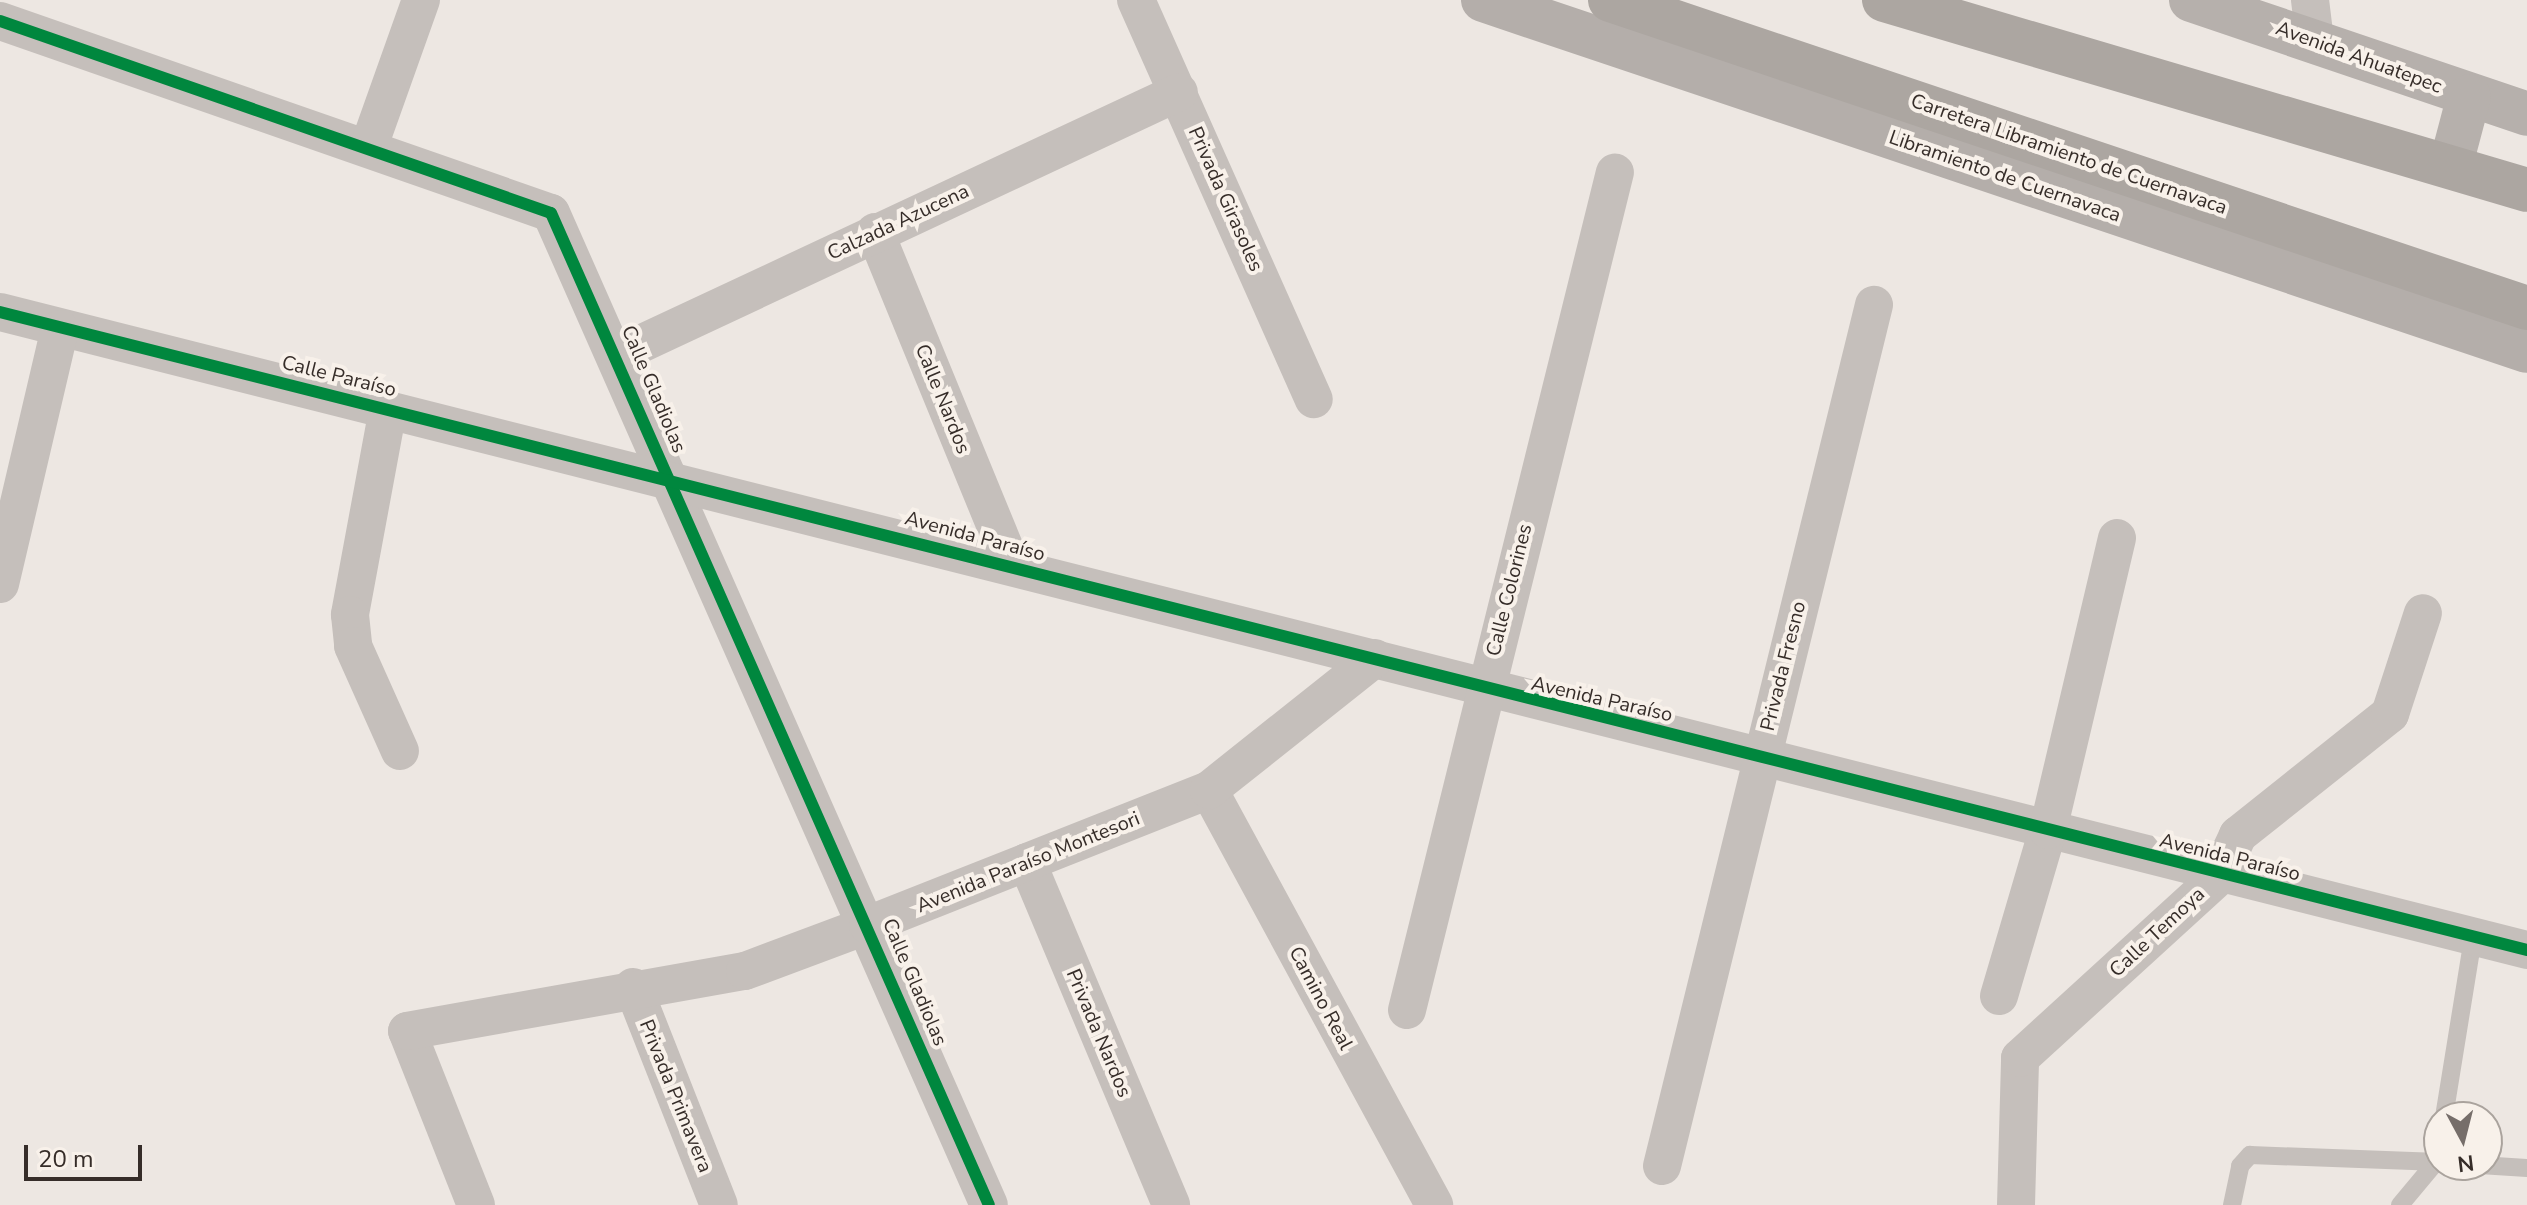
<!DOCTYPE html>
<meta charset="utf-8">
<style>
body{margin:0}
#map{position:relative;width:2527px;height:1205px;overflow:hidden;background:#ede7e2;font-family:"Nunito Sans",sans-serif}
div>[style]{position:absolute}
.lane>*{height:18px;margin:-9px;padding:0 9px;transform-origin:9px;border-radius:9px;background:#c5bfbb}
.street>*{height:38px;margin:-19px;padding:0 19px;transform-origin:19px;border-radius:19px;background:#c5bfbb}
.secondary>*{height:44px;margin:-22px;padding:0 22px;transform-origin:22px;border-radius:22px;background:#b6b0ac}
.primary>*{height:44px;margin:-22px;padding:0 22px;transform-origin:22px;border-radius:22px;background:#b4aeaa}
.highway>*{height:44px;margin:-22px;padding:0 22px;transform-origin:22px;border-radius:22px;background:#aca6a1}
.cycleway>*{height:12px;margin:-6px;padding:0 6px;transform-origin:6px;border-radius:6px;background:#00873e}
span{translate:-50% -50%;white-space:nowrap;text-align:center;line-height:1.15;-webkit-text-stroke:8px #f8f1ea;paint-order:stroke}
.street-label{font-size:20px;color:#362d29}
.north{position:absolute;left:2423px;top:1101px;width:80px;height:80px;box-sizing:border-box;background:#f8f1ea;border:2px solid #aaa39d;border-radius:50%;rotate:173deg;font-size:22px;font-weight:700;line-height:32px;text-align:center;color:#362d29}
.north::after{content:'';display:block;margin:auto;width:28px;height:36px;background:#766e6a;clip-path:polygon(50% 0,100% 100%,50% 72%,0 100%)}
.scale{position:absolute;left:24px;top:1145px;width:118px;height:36px;box-sizing:border-box;border:4px solid #362d29;border-top:0;padding-left:10px;font-size:24px;line-height:28px;white-space:nowrap;color:#362d29;-webkit-text-stroke:6px #f8f1ea;paint-order:stroke}
</style>
<div id="map">
<div class="lane">
<i style="left:2444px;top:1117px;width:182px;rotate:-80.8deg"></i>
<i style="left:2480px;top:1165px;width:47px;rotate:3.7deg"></i>
<i style="left:2232px;top:1205px;width:40px;rotate:-78deg"></i>
<i style="left:2240px;top:1166px;width:15px;rotate:-48deg"></i>
<i style="left:2250px;top:1155px;width:189px;rotate:2.1deg"></i>
<i style="left:2400px;top:1205px;width:56px;rotate:-50.1deg"></i>
<i style="left:2436px;top:1162px;width:16px;rotate:-79deg"></i>
</div>
<div class="street">
<i style="left:1136px;top:0;width:437px;rotate:66deg"></i>
<i style="left:2310px;top:0;width:39px;rotate:83deg"></i>
<i style="left:0;top:21px;width:583px;rotate:19.21deg"></i>
<i style="left:551px;top:213px;width:1084px;rotate:66.18deg"></i>
<i style="left:369px;top:146px;width:155px;rotate:-70.4deg"></i>
<i style="left:875px;top:232px;width:361px;rotate:67.7deg"></i>
<i style="left:0;top:312px;width:2606px;rotate:14.17deg"></i>
<i style="left:619px;top:354px;width:618px;rotate:-25.07deg"></i>
<i style="left:388px;top:409px;width:209px;rotate:100.5deg"></i>
<i style="left:350px;top:615px;width:31px;rotate:84deg"></i>
<i style="left:353px;top:646px;width:115px;rotate:65.9deg"></i>
<i style="left:0;top:584px;width:262px;rotate:-76.8deg"></i>
<i style="left:1209px;top:790px;width:472px;rotate:61.5deg"></i>
<i style="left:1027px;top:862px;width:372px;rotate:67.2deg"></i>
<i style="left:633px;top:987px;width:234px;rotate:68.5deg"></i>
<i style="left:1999px;top:996px;width:173px;rotate:-73.6deg"></i>
<i style="left:2048px;top:830px;width:300px;rotate:-76.7deg"></i>
<i style="left:1407px;top:1010px;width:863px;rotate:-76.06deg"></i>
<i style="left:1662px;top:1166px;width:887px;rotate:-76.17deg"></i>
<i style="left:476px;top:1205px;width:187px;rotate:-111.6deg"></i>
<i style="left:407px;top:1031px;width:343px;rotate:-10.1deg"></i>
<i style="left:745px;top:971px;width:131px;rotate:-20.5deg"></i>
<i style="left:868px;top:925px;width:367px;rotate:-21.6deg"></i>
<i style="left:1209px;top:790px;width:212px;rotate:-38.5deg"></i>
<i style="left:2016px;top:1205px;width:147px;rotate:-88.4deg"></i>
<i style="left:2020px;top:1058px;width:270px;rotate:-42.4deg"></i>
<i style="left:2219px;top:876px;width:45px;rotate:-65.1deg"></i>
<i style="left:2238px;top:835px;width:194px;rotate:-38.5deg"></i>
<i style="left:2390px;top:714px;width:106px;rotate:-71.9deg"></i>
</div>
<div class="secondary">
<i style="left:2191px;top:0;width:355px;rotate:18.7deg"></i>
<i style="left:2451px;top:164px;width:70px;rotate:-75.2deg"></i>
</div>
<div class="primary">
<i style="left:1483px;top:0;width:1101px;rotate:18.58deg"></i>
</div>
<div class="highway">
<i style="left:1610px;top:0;width:967px;rotate:18.57deg"></i>
<i style="left:1884px;top:0;width:670px;rotate:16.46deg"></i>
</div>
<div class="cycleway">
<i style="left:0;top:21px;width:583px;rotate:19.21deg"></i>
<i style="left:551px;top:213px;width:1084px;rotate:66.18deg"></i>
<i style="left:0;top:312px;width:2606px;rotate:14.17deg"></i>
</div>
<div class="street-label">
<span style="left:2359px;top:57px;rotate:20deg">Avenida Ahuatepec</span>
<span style="left:2069px;top:154px;rotate:19deg">Carretera Libramiento de Cuernavaca</span>
<span style="left:2005px;top:176px;rotate:19deg">Libramiento de Cuernavaca</span>
<span style="left:1226px;top:199px;rotate:66deg">Privada Girasoles</span>
<span style="left:898px;top:222px;rotate:-25deg">Calzada Azucena</span>
<span style="left:339px;top:376px;rotate:14deg">Calle Paraíso</span>
<span style="left:654px;top:389px;rotate:67deg">Calle Gladiolas</span>
<span style="left:943px;top:399px;rotate:68deg">Calle Nardos</span>
<span style="left:975px;top:536px;rotate:15deg">Avenida Paraíso</span>
<span style="left:1509px;top:590px;rotate:-76deg">Calle Colorines</span>
<span style="left:1783px;top:666px;rotate:-76deg">Privada Fresno</span>
<span style="left:1602px;top:699px;rotate:13deg">Avenida Paraíso</span>
<span style="left:2230px;top:857px;rotate:14deg">Avenida Paraíso</span>
<span style="left:1028px;top:862px;rotate:-22deg">Avenida Paraíso Montesori</span>
<span style="left:2157px;top:932px;rotate:-43deg">Calle Temoya</span>
<span style="left:915px;top:982px;rotate:67deg">Calle Gladiolas</span>
<span style="left:1321px;top:998px;rotate:62deg">Camino Real</span>
<span style="left:1099px;top:1033px;rotate:67deg">Privada Nardos</span>
<span style="left:676px;top:1096px;rotate:68deg">Privada Primavera</span>
</div>
<div class="north">N</div>
<div class="scale">20 m</div>
</div>
